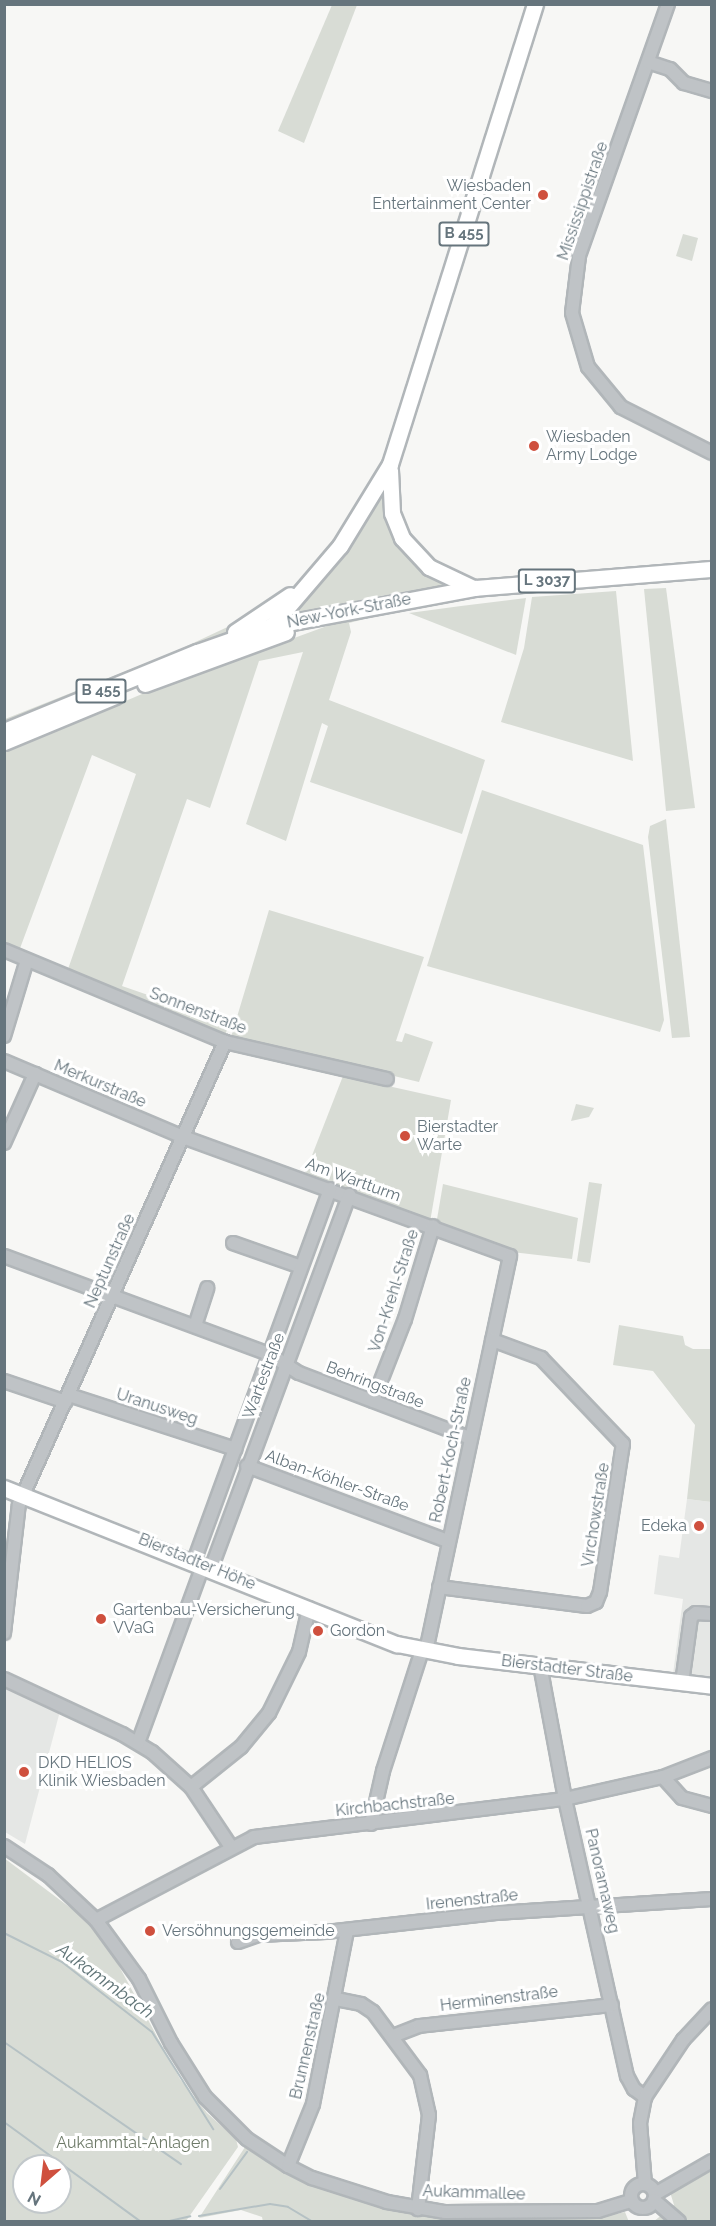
<!DOCTYPE html>
<meta charset="utf-8">
<style>
body{margin:0}
#map{position:relative;width:716px;height:2226px;overflow:hidden;background:#f7f7f5;font-family:Raleway,sans-serif}
div>[style]{position:absolute}
.built>*{inset:0;background:#e5e7e5}
.green>*{inset:0;background:#d8dcd5}
.stream>*{height:2px;margin:-1px;padding:0 1px;transform-origin:1px;border-radius:1px;background:#b5c1c4}
.roads{filter:drop-shadow(2px 0 #b1b6b9) drop-shadow(-2px 0 #b1b6b9) drop-shadow(0 2px #b1b6b9) drop-shadow(0 -2px #b1b6b9)}
.minor>*{height:12px;margin:-6px;padding:0 6px;transform-origin:6px;border-radius:6px;background:#bfc3c6}
.minor>.ring{margin:-6px;padding:0;box-sizing:content-box;background:none;border:12px solid #bfc3c6;border-radius:50%}
.major>*{height:15px;margin:-7.5px;padding:0 7.5px;transform-origin:7.5px;border-radius:7.5px;background:#fff}
.dots>*{width:16px;height:16px;translate:-50% -50%;box-sizing:border-box;border:3px solid #fff;border-radius:50%}
span{translate:-50% -50%;white-space:nowrap;text-align:center;line-height:1.15;-webkit-text-stroke:6px #fff;paint-order:stroke}
.shield-label span{padding:2px 4px;background:#fff;border:2px solid;border-radius:4px;-webkit-text-stroke-width:0}
.shield-label{font-size:15px;color:#66757d;font-weight:700}
.poi-label{font-size:16px;color:#66757d}
.right{translate:-100% -50%;text-align:right}
.left{translate:0 -50%;text-align:left}
.street-label{font-size:16px;color:#66757d}
.park-label{font-size:16px;color:#6e7a68}
.water-label{font-size:18px;color:#607477;font-style:italic}
.frame{position:absolute;inset:0;border:6px solid #66757d;pointer-events:none}
.north{position:absolute;left:12px;top:2154px;width:60px;height:60px;box-sizing:border-box;background:#fff;border:2px solid #c2c8cb;border-radius:50%;rotate:208deg;font-size:16px;font-weight:700;line-height:24px;text-align:center;color:#66757d}
.north::after{content:'';display:block;margin:auto;width:21px;height:27px;background:#cf503e;clip-path:polygon(50% 0,100% 100%,50% 72%,0 100%)}
</style>
<div id="map">
<div class="built">
<i style="clip-path:polygon(687px 1499px,711px 1502px,711px 1677px,673px 1674px,683px 1599px,654px 1594px,659px 1555px,679px 1558px)"></i>
<i style="clip-path:polygon(5px 1689px,60px 1711px,25px 1844px,5px 1832px)"></i>
</div>
<div class="green">
<i style="clip-path:polygon(332px 5px,357px 5px,304px 143px,278px 131px)"></i>
<i style="clip-path:polygon(683px 234px,698px 238px,692px 261px,676px 256px)"></i>
<i style="clip-path:polygon(381px 493px,397px 542px,415px 564px,451px 585px,368px 598px,282px 620px,344px 551px)"></i>
<i style="clip-path:polygon(666px 588px,695px 808px,666px 811px,644px 589px)"></i>
<i style="clip-path:polygon(526px 590px,404px 609px,349px 623px,351px 632px,329px 700px,485px 760px,462px 834px,310px 782px,328px 726px,322px 723px,286px 841px,246px 824px,303px 652px,259px 661px,210px 808px,187px 799px,122px 986px,229px 1023px,225px 1036px,67px 972px,136px 774px,92px 755px,19px 951px,5px 945px,4px 753px,142px 694px,346px 619px,433px 600px)"></i>
<i style="clip-path:polygon(616px 591px,633px 761px,501px 722px,524px 648px,532px 597px)"></i>
<i style="clip-path:polygon(526px 598px,516px 655px,409px 613px,461px 606px)"></i>
<i style="clip-path:polygon(236px 623px,242px 624px,211px 640px,5px 726px,5px 719px,172px 653px)"></i>
<i style="clip-path:polygon(482px 790px,643px 845px,664px 1020px,660px 1032px,427px 966px)"></i>
<i style="clip-path:polygon(666px 819px,690px 1037px,672px 1038px,648px 837px,650px 826px)"></i>
<i style="clip-path:polygon(269px 910px,424px 957px,396px 1041px,402px 1042px,405px 1033px,433px 1042px,419px 1082px,231px 1037px)"></i>
<i style="clip-path:polygon(343px 1076px,451px 1100px,430px 1222px,304px 1176px)"></i>
<i style="clip-path:polygon(576px 1104px,594px 1108px,589px 1117px,571px 1121px)"></i>
<i style="clip-path:polygon(589px 1182px,602px 1184px,590px 1263px,577px 1261px)"></i>
<i style="clip-path:polygon(443px 1184px,578px 1218px,572px 1259px,512px 1252px,436px 1225px)"></i>
<i style="clip-path:polygon(619px 1325px,683px 1336px,685px 1345px,693px 1349px,711px 1349px,711px 1502px,687px 1499px,695px 1425px,653px 1371px,613px 1365px)"></i>
<i style="clip-path:polygon(evenodd,4px 1858px,80px 1915px,106px 1942px,180px 2079px,207px 2113px,236px 2139px,238px 2147px,186px 2221px,5px 2221px,4px 1858px,24px 2166px,60px 2166px,60px 2202px,24px 2202px,24px 2166px)"></i>
<i style="clip-path:polygon(245px 2147px,279px 2166px,409px 2213px,450px 2218px,592px 2219px,625px 2212px,629px 2222px,263px 2222px,262px 2217px,241px 2210px,199px 2218px)"></i>
<i style="clip-path:polygon(711px 2168px,711px 2221px,653px 2222px,674px 2205px,670px 2192px)"></i>
</div>
<div class="stream">
<i style="left:4px;top:1933px;width:65px;rotate:26.6deg"></i>
<i style="left:62px;top:1962px;width:114px;rotate:37.9deg"></i>
<i style="left:152px;top:2032px;width:115px;rotate:57.8deg"></i>
<i style="left:4px;top:2042px;width:215px;rotate:34.6deg"></i>
<i style="left:4px;top:2122px;width:170px;rotate:36.1deg"></i>
<i style="left:251px;top:2149px;width:21px;rotate:37deg"></i>
<i style="left:220px;top:2189px;width:46px;rotate:-53.9deg"></i>
<i style="left:199px;top:2216px;width:72px;rotate:-9.6deg"></i>
<i style="left:270px;top:2204px;width:18px;rotate:9deg"></i>
<i style="left:288px;top:2207px;width:29px;rotate:31deg"></i>
<i style="left:165px;top:2222px;width:26px;rotate:-13deg"></i>
</div>
<div class="roads">
<div class="minor">
<i style="left:668px;top:4px;width:267px;rotate:109.5deg"></i>
<i style="left:579px;top:256px;width:57px;rotate:97deg"></i>
<i style="left:572px;top:313px;width:56px;rotate:73.5deg"></i>
<i style="left:588px;top:367px;width:52px;rotate:50.5deg"></i>
<i style="left:621px;top:407px;width:102px;rotate:26.8deg"></i>
<i style="left:648px;top:62px;width:23px;rotate:18deg"></i>
<i style="left:670px;top:69px;width:20px;rotate:45deg"></i>
<i style="left:684px;top:83px;width:29px;rotate:16deg"></i>
<i style="left:4px;top:950px;width:239px;rotate:22.6deg"></i>
<i style="left:225px;top:1042px;width:166px;rotate:12.9deg"></i>
<i style="left:4px;top:1036px;width:79px;rotate:-73.2deg"></i>
<i style="left:4px;top:1061px;width:194px;rotate:23deg"></i>
<i style="left:183px;top:1137px;width:348px;rotate:20deg"></i>
<i style="left:510px;top:1256px;width:404px;rotate:102deg"></i>
<i style="left:4px;top:1143px;width:76px;rotate:-65.8deg"></i>
<i style="left:233px;top:1243px;width:72px;rotate:19.4deg"></i>
<i style="left:4px;top:1256px;width:285px;rotate:20.3deg"></i>
<i style="left:271px;top:1355px;width:33px;rotate:33deg"></i>
<i style="left:299px;top:1373px;width:183px;rotate:20.8deg"></i>
<i style="left:195px;top:1326px;width:40px;rotate:-72deg"></i>
<i style="left:4px;top:1381px;width:65px;rotate:18.7deg"></i>
<i style="left:69px;top:1395px;width:175px;rotate:18deg"></i>
<i style="left:373px;top:1401px;width:88px;rotate:-68.7deg"></i>
<i style="left:405px;top:1319px;width:97px;rotate:-73.2deg"></i>
<i style="left:247px;top:1466px;width:215px;rotate:20.5deg"></i>
<i style="left:194px;top:1561px;width:396px;rotate:-69.9deg"></i>
<i style="left:211px;top:1569px;width:399px;rotate:-69.7deg"></i>
<i style="left:439px;top:1587px;width:149px;rotate:7.3deg"></i>
<i style="left:587px;top:1606px;width:10px;rotate:-24deg"></i>
<i style="left:596px;top:1602px;width:11px;rotate:-68deg"></i>
<i style="left:600px;top:1592px;width:150px;rotate:-81.2deg"></i>
<i style="left:623px;top:1444px;width:119px;rotate:-133.6deg"></i>
<i style="left:541px;top:1358px;width:52px;rotate:-159.8deg"></i>
<i style="left:4px;top:1633px;width:130px;rotate:-83.4deg"></i>
<i style="left:19px;top:1504px;width:506px;rotate:-65.97deg"></i>
<i style="left:540px;top:1665px;width:136px;rotate:79.4deg"></i>
<i style="left:565px;top:1799px;width:284px;rotate:77.4deg"></i>
<i style="left:627px;top:2076px;width:15px;rotate:62deg"></i>
<i style="left:634px;top:2089px;width:14px;rotate:36deg"></i>
<i style="left:4px;top:1679px;width:130px;rotate:25deg"></i>
<i style="left:122px;top:1734px;width:35px;rotate:31deg"></i>
<i style="left:152px;top:1752px;width:52px;rotate:41.9deg"></i>
<i style="left:191px;top:1787px;width:72px;rotate:56.3deg"></i>
<i style="left:682px;top:1683px;width:67px;rotate:-82.2deg"></i>
<i style="left:691px;top:1617px;width:6px;rotate:-39deg"></i>
<i style="left:696px;top:1613px;width:16px;rotate:4deg"></i>
<i style="left:138px;top:1743px;width:189px;rotate:-69.9deg"></i>
<i style="left:663px;top:1777px;width:28px;rotate:48deg"></i>
<i style="left:682px;top:1798px;width:31px;rotate:15deg"></i>
<i style="left:191px;top:1787px;width:64px;rotate:-38.7deg"></i>
<i style="left:241px;top:1747px;width:44px;rotate:-50.5deg"></i>
<i style="left:269px;top:1713px;width:68px;rotate:-63.8deg"></i>
<i style="left:299px;top:1652px;width:45px;rotate:-77.2deg"></i>
<i style="left:371px;top:1824px;width:54px;rotate:-77.2deg"></i>
<i style="left:383px;top:1771px;width:127px;rotate:-72.1deg"></i>
<i style="left:4px;top:1846px;width:53px;rotate:33.4deg"></i>
<i style="left:48px;top:1875px;width:66px;rotate:43.2deg"></i>
<i style="left:96px;top:1920px;width:73px;rotate:53.9deg"></i>
<i style="left:139px;top:1979px;width:72px;rotate:63.4deg"></i>
<i style="left:171px;top:2043px;width:64px;rotate:57.8deg"></i>
<i style="left:205px;top:2097px;width:59px;rotate:45deg"></i>
<i style="left:247px;top:2139px;width:49px;rotate:33.4deg"></i>
<i style="left:288px;top:2166px;width:27px;rotate:27deg"></i>
<i style="left:312px;top:2178px;width:79px;rotate:17.7deg"></i>
<i style="left:387px;top:2202px;width:59px;rotate:9.8deg"></i>
<i style="left:445px;top:2212px;width:153px;rotate:-0.4deg"></i>
<i style="left:598px;top:2211px;width:34px;rotate:-17deg"></i>
<i style="left:96px;top:1920px;width:178px;rotate:-27.7deg"></i>
<i style="left:254px;top:1837px;width:313px;rotate:-7deg"></i>
<i style="left:565px;top:1799px;width:100px;rotate:-12.7deg"></i>
<i style="left:663px;top:1777px;width:53px;rotate:-21.2deg"></i>
<i style="left:238px;top:1942px;width:21px;rotate:-19deg"></i>
<i style="left:258px;top:1935px;width:68px;rotate:-2.5deg"></i>
<i style="left:326px;top:1932px;width:171px;rotate:-6.4deg"></i>
<i style="left:496px;top:1913px;width:216px;rotate:-3.7deg"></i>
<i style="left:336px;top:1999px;width:25px;rotate:11deg"></i>
<i style="left:361px;top:2004px;width:14px;rotate:34deg"></i>
<i style="left:373px;top:2012px;width:79px;rotate:53.3deg"></i>
<i style="left:420px;top:2075px;width:41px;rotate:77.3deg"></i>
<i style="left:429px;top:2115px;width:95px;rotate:96.7deg"></i>
<i style="left:393px;top:2036px;width:28px;rotate:-21deg"></i>
<i style="left:419px;top:2026px;width:194px;rotate:-6.2deg"></i>
<i style="left:288px;top:2166px;width:67px;rotate:-68deg"></i>
<i style="left:313px;top:2104px;width:177px;rotate:-78.9deg"></i>
<i class="ring" style="left:631px;top:2184px;width:12px;height:12px"></i>
<i style="left:645px;top:2184px;width:61px;rotate:-94.7deg"></i>
<i style="left:640px;top:2123px;width:26px;rotate:-79deg"></i>
<i style="left:645px;top:2097px;width:69px;rotate:-56.3deg"></i>
<i style="left:683px;top:2040px;width:42px;rotate:-46.9deg"></i>
<i style="left:655px;top:2194px;width:66px;rotate:-30.1deg"></i>
<i style="left:654px;top:2200px;width:33px;rotate:41deg"></i>
</div>
<div class="major">
<i style="left:390px;top:470px;width:43px;rotate:87.3deg"></i>
<i style="left:392px;top:513px;width:27px;rotate:68deg"></i>
<i style="left:402px;top:538px;width:40px;rotate:47deg"></i>
<i style="left:429px;top:567px;width:49px;rotate:25.5deg"></i>
<i style="left:269px;top:629px;width:109px;rotate:-49.5deg"></i>
<i style="left:340px;top:546px;width:96px;rotate:-58.6deg"></i>
<i style="left:390px;top:464px;width:482px;rotate:-72.5deg"></i>
<i style="left:235px;top:632px;width:66px;rotate:-33.9deg"></i>
<i style="left:145px;top:684px;width:150px;rotate:-20.2deg"></i>
<i style="left:4px;top:731px;width:209px;rotate:-22.3deg"></i>
<i style="left:197px;top:652px;width:78px;rotate:-19.4deg"></i>
<i style="left:271px;top:626px;width:207px;rotate:-10.6deg"></i>
<i style="left:474px;top:588px;width:239px;rotate:-4.6deg"></i>
<i style="left:4px;top:742px;width:120px;rotate:-22.5deg"></i>
<i style="left:4px;top:1488px;width:423px;rotate:21.7deg"></i>
<i style="left:397px;top:1644px;width:62px;rotate:11.1deg"></i>
<i style="left:458px;top:1656px;width:256px;rotate:6.7deg"></i>
</div>
</div>
<div class="dots">
<i style="left:543px;top:195px;background:#cf503e"></i>
<i style="left:534px;top:446px;background:#cf503e"></i>
<i style="left:405px;top:1136px;background:#cf503e"></i>
<i style="left:699px;top:1526px;background:#cf503e"></i>
<i style="left:101px;top:1619px;background:#cf503e"></i>
<i style="left:318px;top:1631px;background:#cf503e"></i>
<i style="left:24px;top:1772px;background:#cf503e"></i>
<i style="left:150px;top:1931px;background:#cf503e"></i>
</div>
<div class="shield-label">
<span style="left:464px;top:234px">B 455</span>
<span style="left:547px;top:581px">L 3037</span>
<span style="left:101px;top:691px">B 455</span>
</div>
<div class="poi-label">
<span class="right" style="left:531px;top:195px">Wiesbaden<br>Entertainment Center</span>
<span class="left" style="left:546px;top:446px">Wiesbaden<br>Army Lodge</span>
<span class="left" style="left:417px;top:1136px">Bierstadter<br>Warte</span>
<span class="right" style="left:687px;top:1526px">Edeka</span>
<span class="left" style="left:113px;top:1619px">Gartenbau-Versicherung<br>VVaG</span>
<span class="left" style="left:330px;top:1631px">Gordon</span>
<span class="left" style="left:38px;top:1772px">DKD HELIOS<br>Klinik Wiesbaden</span>
<span class="left" style="left:162px;top:1931px">Versöhnungsgemeinde</span>
</div>
<div class="street-label">
<span style="left:583px;top:201px;rotate:-71deg">Mississippistraße</span>
<span style="left:349px;top:611px;rotate:-11deg">New-York-Straße</span>
<span style="left:198px;top:1011px;rotate:21deg">Sonnenstraße</span>
<span style="left:100px;top:1084px;rotate:23deg">Merkurstraße</span>
<span style="left:353px;top:1180px;rotate:20deg">Am Wartturm</span>
<span style="left:110px;top:1261px;rotate:-66deg">Neptunstraße</span>
<span style="left:394px;top:1291px;rotate:-72deg">Von-Krehl-Straße</span>
<span style="left:264px;top:1376px;rotate:-69deg">Wartestraße</span>
<span style="left:375px;top:1385px;rotate:21deg">Behringstraße</span>
<span style="left:157px;top:1407px;rotate:18deg">Uranusweg</span>
<span style="left:451px;top:1450px;rotate:-78deg">Robert-Koch-Straße</span>
<span style="left:337px;top:1481px;rotate:20deg">Alban-Köhler-Straße</span>
<span style="left:596px;top:1515px;rotate:-81deg">Virchowstraße</span>
<span style="left:197px;top:1562px;rotate:22deg">Bierstadter Höhe</span>
<span style="left:567px;top:1669px;rotate:7deg">Bierstadter Straße</span>
<span style="left:395px;top:1805px;rotate:-6deg">Kirchbachstraße</span>
<span style="left:602px;top:1881px;rotate:77deg">Panoramaweg</span>
<span style="left:472px;top:1900px;rotate:-6deg">Irenenstraße</span>
<span style="left:499px;top:1999px;rotate:-7deg">Herminenstraße</span>
<span style="left:308px;top:2046px;rotate:-77deg">Brunnenstraße</span>
<span style="left:474px;top:2193px;rotate:2deg">Aukammallee</span>
</div>
<div class="park-label">
<span style="left:133px;top:2143px">Aukammtal-Anlagen</span>
</div>
<div class="water-label">
<span style="left:105px;top:1981px;rotate:36deg">Aukammbach</span>
</div>
<div class="frame"></div>
<div class="north">N</div>
</div>
